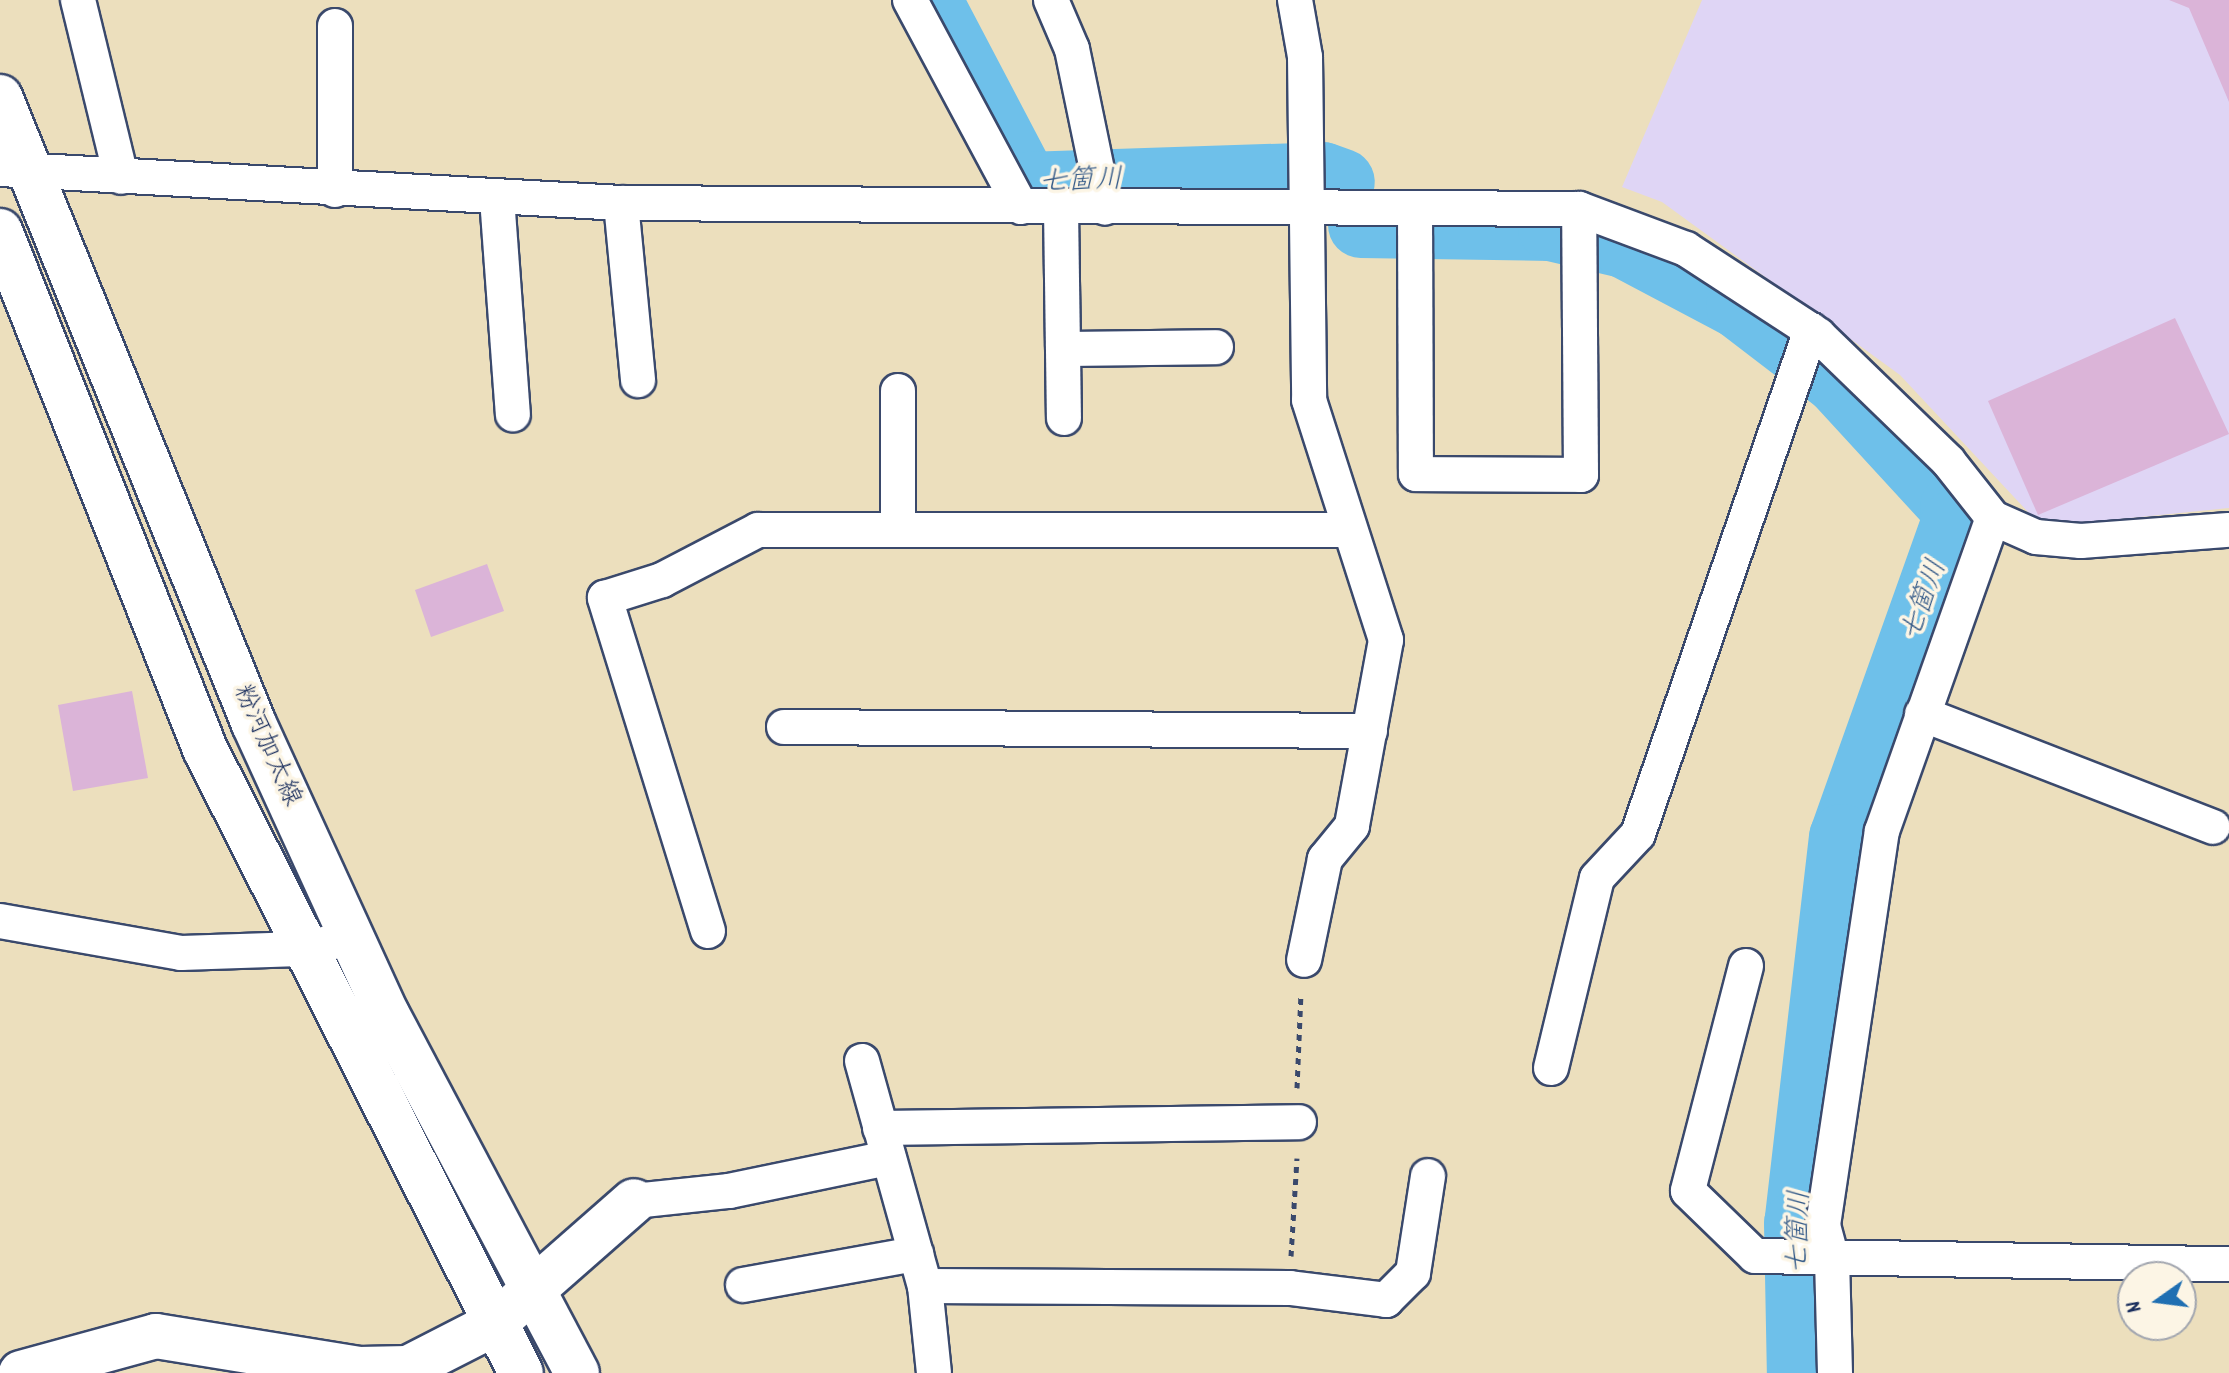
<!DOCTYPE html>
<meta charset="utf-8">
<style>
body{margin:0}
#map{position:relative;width:2229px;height:1373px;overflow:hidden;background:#ecdfbd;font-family:Dekko,"Klee One",sans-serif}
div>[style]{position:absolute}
.built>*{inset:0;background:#dfd5f5}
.river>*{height:66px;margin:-33px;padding:0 33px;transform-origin:33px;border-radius:33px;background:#6ec0ea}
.building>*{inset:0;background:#dbb4d8}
.path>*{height:5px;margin-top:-2.5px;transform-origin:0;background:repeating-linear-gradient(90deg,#3a496c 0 6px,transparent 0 12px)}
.roads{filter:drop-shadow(2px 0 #3a496c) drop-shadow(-2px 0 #3a496c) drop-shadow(0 2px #3a496c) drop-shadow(0 -2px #3a496c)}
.street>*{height:34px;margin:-17px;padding:0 17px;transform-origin:17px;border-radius:17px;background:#fff}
.secondary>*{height:44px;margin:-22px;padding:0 22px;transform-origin:22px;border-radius:22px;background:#fff}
.primary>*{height:44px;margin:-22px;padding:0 22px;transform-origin:22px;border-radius:22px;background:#fff}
span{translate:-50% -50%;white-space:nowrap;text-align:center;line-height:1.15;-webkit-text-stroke:7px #fcf5e5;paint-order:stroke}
.street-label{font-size:26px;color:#1b2f5e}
.water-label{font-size:28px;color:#345a88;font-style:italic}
.north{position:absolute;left:2117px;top:1261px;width:80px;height:80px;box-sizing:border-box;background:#fcf5e5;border:2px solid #a2a6af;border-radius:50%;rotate:256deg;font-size:22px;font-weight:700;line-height:32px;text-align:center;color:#1b2f5e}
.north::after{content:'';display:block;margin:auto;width:28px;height:36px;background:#1f6fb2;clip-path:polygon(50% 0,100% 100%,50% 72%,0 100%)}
</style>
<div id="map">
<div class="built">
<i style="clip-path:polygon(1702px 0,2229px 0,2229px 508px,2042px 527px,1900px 375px,1662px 202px,1622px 187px)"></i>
</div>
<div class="river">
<i style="left:929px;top:0;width:209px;rotate:62.3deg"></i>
<i style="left:1026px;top:185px;width:297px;rotate:-1.9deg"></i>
<i style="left:1323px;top:175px;width:20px;rotate:20deg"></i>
<i style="left:1361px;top:225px;width:190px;rotate:0.9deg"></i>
<i style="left:1551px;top:228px;width:75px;rotate:13.1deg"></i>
<i style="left:1624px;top:245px;width:130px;rotate:27.9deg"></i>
<i style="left:1739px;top:306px;width:123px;rotate:37.4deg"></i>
<i style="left:1837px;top:381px;width:171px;rotate:47.4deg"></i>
<i style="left:1953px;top:507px;width:16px;rotate:86deg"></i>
<i style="left:1954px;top:523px;width:333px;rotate:109.6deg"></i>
<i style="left:1842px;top:837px;width:389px;rotate:96.6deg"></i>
<i style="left:1797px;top:1223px;width:150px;rotate:88.9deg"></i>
</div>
<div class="building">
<i style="clip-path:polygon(2169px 0,2229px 0,2229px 102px,2189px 8px)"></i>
<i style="clip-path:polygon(2175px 318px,2229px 434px,2038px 515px,1988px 401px)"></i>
<i style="clip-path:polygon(487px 564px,504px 611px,431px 637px,415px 590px)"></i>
<i style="clip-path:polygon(132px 691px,148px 778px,73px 791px,58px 705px)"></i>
</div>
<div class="path">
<i style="left:1297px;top:1088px;width:94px;rotate:-87.6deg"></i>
<i style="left:1291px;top:1256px;width:98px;rotate:-86.5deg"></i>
</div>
<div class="roads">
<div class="street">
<i style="left:78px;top:0;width:182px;rotate:76.3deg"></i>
<i style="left:910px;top:0;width:235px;rotate:61.8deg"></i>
<i style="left:1051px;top:0;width:53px;rotate:66.8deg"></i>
<i style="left:1072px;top:49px;width:162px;rotate:78.3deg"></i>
<i style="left:1295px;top:0;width:58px;rotate:80deg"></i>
<i style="left:1305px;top:57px;width:343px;rotate:89.3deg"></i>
<i style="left:1309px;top:400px;width:252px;rotate:72.2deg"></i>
<i style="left:1386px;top:640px;width:189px;rotate:100.4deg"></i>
<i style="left:1352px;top:826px;width:43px;rotate:129.3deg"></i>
<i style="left:1325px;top:859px;width:103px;rotate:101.7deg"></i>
<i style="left:0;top:169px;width:622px;rotate:3.13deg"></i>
<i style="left:621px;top:203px;width:958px;rotate:0.36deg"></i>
<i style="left:1579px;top:209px;width:114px;rotate:20.5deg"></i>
<i style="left:1686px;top:249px;width:158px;rotate:33.1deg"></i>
<i style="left:1818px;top:335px;width:181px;rotate:44.1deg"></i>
<i style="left:1948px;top:461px;width:73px;rotate:51.7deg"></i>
<i style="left:1993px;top:518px;width:47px;rotate:23.8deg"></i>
<i style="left:2036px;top:537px;width:45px;rotate:5.1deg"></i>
<i style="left:2081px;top:541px;width:148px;rotate:-4.3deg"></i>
<i style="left:335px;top:190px;width:164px;rotate:-90deg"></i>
<i style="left:497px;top:198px;width:217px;rotate:85.8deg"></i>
<i style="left:621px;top:203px;width:178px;rotate:84.5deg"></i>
<i style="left:1061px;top:208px;width:210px;rotate:89.2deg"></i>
<i style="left:1415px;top:208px;width:266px;rotate:89.8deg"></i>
<i style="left:1416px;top:474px;width:165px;rotate:0.3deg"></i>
<i style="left:1581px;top:475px;width:266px;rotate:-90.4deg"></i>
<i style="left:1063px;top:349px;width:153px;rotate:-0.7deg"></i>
<i style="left:898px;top:530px;width:139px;rotate:-90deg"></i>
<i style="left:1922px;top:714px;width:312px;rotate:21.2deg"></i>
<i style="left:784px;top:727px;width:586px;rotate:0.39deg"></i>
<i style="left:0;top:921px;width:184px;rotate:10deg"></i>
<i style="left:181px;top:953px;width:119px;rotate:-1.9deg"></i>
<i style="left:300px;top:949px;width:53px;rotate:-11.9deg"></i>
<i style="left:708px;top:931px;width:349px;rotate:-107.2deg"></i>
<i style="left:605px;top:598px;width:60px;rotate:-17.5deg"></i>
<i style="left:662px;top:580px;width:108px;rotate:-27.5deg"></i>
<i style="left:758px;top:530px;width:591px"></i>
<i style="left:1746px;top:966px;width:232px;rotate:104.5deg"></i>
<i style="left:1688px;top:1191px;width:93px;rotate:44.1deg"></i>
<i style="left:1755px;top:1256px;width:474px;rotate:1deg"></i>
<i style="left:862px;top:1061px;width:234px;rotate:74.4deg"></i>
<i style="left:925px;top:1286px;width:87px;rotate:84.1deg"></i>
<i style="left:1551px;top:1068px;width:195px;rotate:-76.4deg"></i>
<i style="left:1597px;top:878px;width:60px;rotate:-47deg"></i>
<i style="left:1638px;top:834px;width:533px;rotate:-71.06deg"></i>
<i style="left:880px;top:1128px;width:419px;rotate:-0.8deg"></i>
<i style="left:634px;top:1201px;width:96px;rotate:-6deg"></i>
<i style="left:729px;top:1191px;width:163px;rotate:-11.7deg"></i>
<i style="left:743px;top:1285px;width:176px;rotate:-10.2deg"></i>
<i style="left:925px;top:1286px;width:365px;rotate:0.3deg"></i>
<i style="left:1290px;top:1288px;width:97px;rotate:7.1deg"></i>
<i style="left:1386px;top:1300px;width:38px;rotate:-45deg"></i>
<i style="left:1413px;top:1273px;width:98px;rotate:-81.2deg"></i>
<i style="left:1835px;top:1373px;width:114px;rotate:-91.5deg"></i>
<i style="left:1832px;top:1259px;width:35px;rotate:-105deg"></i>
<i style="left:1823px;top:1225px;width:398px;rotate:-81.5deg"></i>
<i style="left:1882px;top:831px;width:332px;rotate:-70.5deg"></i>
</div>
<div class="secondary">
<i style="left:21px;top:1373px;width:140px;rotate:-15.3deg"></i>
<i style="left:156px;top:1336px;width:206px;rotate:9.2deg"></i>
<i style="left:359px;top:1369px;width:49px;rotate:-1.2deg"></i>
<i style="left:408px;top:1368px;width:97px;rotate:-27.1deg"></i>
<i style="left:494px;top:1324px;width:186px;rotate:-41.3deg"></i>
</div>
<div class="primary">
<i style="left:0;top:97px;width:676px;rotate:67.95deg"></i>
<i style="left:254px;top:724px;width:319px;rotate:65.4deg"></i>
<i style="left:387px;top:1014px;width:406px;rotate:62.1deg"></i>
<i style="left:0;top:231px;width:557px;rotate:68.41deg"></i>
<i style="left:205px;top:749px;width:699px;rotate:63.14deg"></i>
</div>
</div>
<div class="street-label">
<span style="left:266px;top:746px;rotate:66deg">粉河加太線</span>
</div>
<div class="water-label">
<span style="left:1081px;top:183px;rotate:-2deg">七箇川</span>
<span style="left:1926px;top:601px;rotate:-70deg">七箇川</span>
<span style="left:1801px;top:1232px;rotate:-88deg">七箇川</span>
</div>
<div class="north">N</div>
</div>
